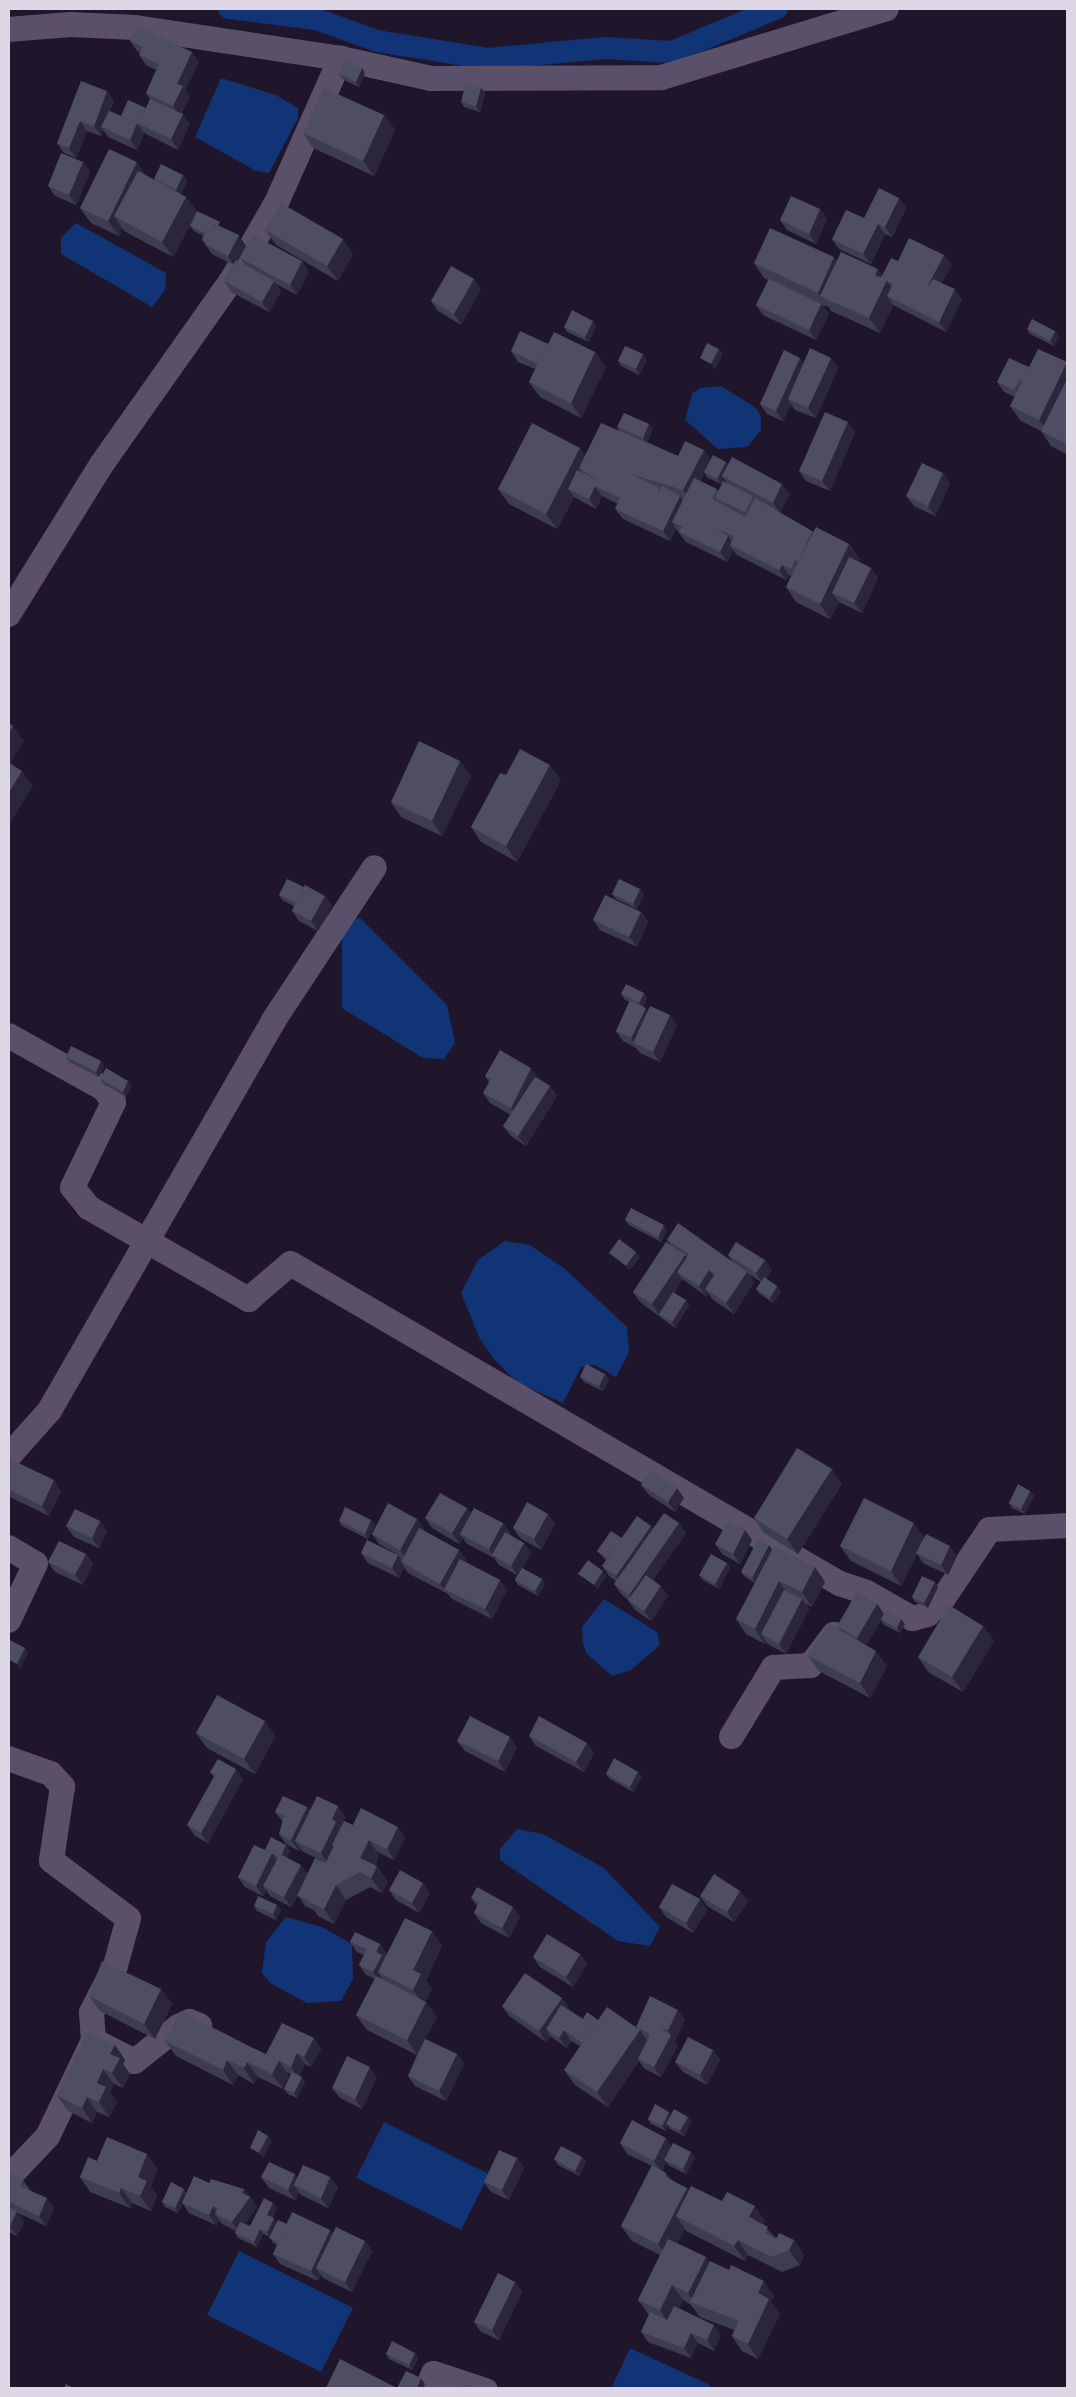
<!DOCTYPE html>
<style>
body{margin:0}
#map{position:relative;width:1076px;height:2397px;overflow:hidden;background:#20162b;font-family:"PT Sans Narrow",sans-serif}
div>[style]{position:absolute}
.water>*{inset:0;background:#103476}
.canal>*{height:22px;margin:-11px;padding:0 11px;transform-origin:11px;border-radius:11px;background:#103476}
.street>*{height:25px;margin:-12.5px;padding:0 12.5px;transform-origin:12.5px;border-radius:12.5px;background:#5b5069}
.wall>*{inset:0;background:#3e3c53}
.shaded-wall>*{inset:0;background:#2b263c}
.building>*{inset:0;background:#4f4d63}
span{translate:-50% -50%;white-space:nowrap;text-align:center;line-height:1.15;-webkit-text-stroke:8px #170d21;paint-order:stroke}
.frame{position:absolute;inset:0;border:10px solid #ded8e6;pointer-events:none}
</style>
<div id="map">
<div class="water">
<i style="clip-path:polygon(221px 78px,276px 95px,298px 108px,298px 118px,269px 173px,256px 171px,195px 137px)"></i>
<i style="clip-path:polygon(76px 223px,166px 273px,165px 290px,152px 307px,61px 254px,61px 238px)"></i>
<i style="clip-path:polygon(721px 386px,756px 408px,761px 417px,761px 430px,747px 447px,718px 449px,685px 420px,692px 394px,700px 388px)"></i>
<i style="clip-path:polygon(360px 918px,447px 1005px,455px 1043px,444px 1059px,423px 1058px,342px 1008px,342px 929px,347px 919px)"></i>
<i style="clip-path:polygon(505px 1241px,530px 1245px,565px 1269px,627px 1327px,629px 1352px,616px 1377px,595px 1365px,581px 1367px,563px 1403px,518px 1383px,494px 1359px,480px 1339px,461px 1293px,478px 1260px)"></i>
<i style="clip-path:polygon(604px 1599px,657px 1632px,660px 1645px,631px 1670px,612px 1676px,586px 1653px,583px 1643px,582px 1627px)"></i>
<i style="clip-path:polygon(517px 1829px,543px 1834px,604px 1868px,660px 1927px,650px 1946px,618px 1941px,500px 1860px,500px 1849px)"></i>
<i style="clip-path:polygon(286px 1917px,322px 1927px,352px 1944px,353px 1979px,341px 2001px,307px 2003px,270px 1983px,262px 1973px,266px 1942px)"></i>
<i style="clip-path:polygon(384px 2122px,489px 2174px,461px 2230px,356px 2178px)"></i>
<i style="clip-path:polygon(239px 2251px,353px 2308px,321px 2372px,207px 2315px)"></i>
<i style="clip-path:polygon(630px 2348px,710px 2385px,708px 2389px,611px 2389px)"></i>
</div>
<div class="canal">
<i style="left:229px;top:8px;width:88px;rotate:7.2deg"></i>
<i style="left:316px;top:19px;width:65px;rotate:19.8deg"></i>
<i style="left:377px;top:41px;width:112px;rotate:9.2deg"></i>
<i style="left:488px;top:59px;width:117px;rotate:-5.4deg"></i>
<i style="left:604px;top:48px;width:68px;rotate:3.4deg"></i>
<i style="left:672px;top:52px;width:114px;rotate:-22.7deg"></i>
</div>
<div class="street">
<i style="left:8px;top:29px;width:62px;rotate:-4.6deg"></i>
<i style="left:70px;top:24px;width:65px;rotate:2.6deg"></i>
<i style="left:135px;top:27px;width:207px;rotate:8.6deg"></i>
<i style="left:340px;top:58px;width:93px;rotate:12.4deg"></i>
<i style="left:431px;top:78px;width:230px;rotate:-0.2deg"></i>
<i style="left:661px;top:77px;width:235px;rotate:-17deg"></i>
<i style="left:8px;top:614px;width:176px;rotate:-58.2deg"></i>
<i style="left:101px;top:464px;width:225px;rotate:-54.8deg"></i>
<i style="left:231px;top:280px;width:90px;rotate:-60deg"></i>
<i style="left:276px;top:202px;width:158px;rotate:-66deg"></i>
<i style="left:8px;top:1035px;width:109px;rotate:29.2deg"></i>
<i style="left:103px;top:1088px;width:17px;rotate:54deg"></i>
<i style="left:113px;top:1102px;width:94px;rotate:115.8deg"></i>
<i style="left:72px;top:1187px;width:26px;rotate:51deg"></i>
<i style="left:88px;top:1207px;width:185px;rotate:29.9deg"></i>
<i style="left:248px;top:1299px;width:55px;rotate:-40.6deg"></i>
<i style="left:290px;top:1263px;width:635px;rotate:30.24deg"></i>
<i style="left:839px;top:1583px;width:28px;rotate:18deg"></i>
<i style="left:866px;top:1592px;width:53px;rotate:29.5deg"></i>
<i style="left:912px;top:1618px;width:16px;rotate:-15deg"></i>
<i style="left:927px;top:1614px;width:21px;rotate:-45deg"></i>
<i style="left:942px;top:1599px;width:84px;rotate:-56.1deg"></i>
<i style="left:989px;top:1529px;width:79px;rotate:-2.9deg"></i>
<i style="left:8px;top:1456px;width:62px;rotate:-48.3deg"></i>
<i style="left:49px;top:1410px;width:450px;rotate:-60.1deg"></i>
<i style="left:273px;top:1020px;width:183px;rotate:-56.6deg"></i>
<i style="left:8px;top:1547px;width:31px;rotate:31deg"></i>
<i style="left:35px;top:1563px;width:63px;rotate:115.3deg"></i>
<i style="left:731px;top:1736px;width:81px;rotate:-58.7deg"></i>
<i style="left:773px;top:1667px;width:37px;rotate:-3deg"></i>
<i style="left:810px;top:1665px;width:39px;rotate:-53deg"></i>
<i style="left:8px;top:1758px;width:45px;rotate:19.7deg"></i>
<i style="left:50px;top:1773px;width:18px;rotate:47deg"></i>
<i style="left:62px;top:1786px;width:75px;rotate:98.5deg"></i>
<i style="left:51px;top:1860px;width:96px;rotate:37deg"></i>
<i style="left:128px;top:1918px;width:49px;rotate:105.5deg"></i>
<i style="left:115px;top:1965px;width:53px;rotate:117.1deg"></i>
<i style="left:91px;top:2012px;width:28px;rotate:86deg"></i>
<i style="left:93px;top:2040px;width:106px;rotate:115.6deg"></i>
<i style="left:47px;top:2136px;width:57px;rotate:133.6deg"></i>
<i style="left:93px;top:2040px;width:46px;rotate:27.1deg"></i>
<i style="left:134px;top:2061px;width:56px;rotate:-38.5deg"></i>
<i style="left:178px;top:2026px;width:12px;rotate:-24deg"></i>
<i style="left:189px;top:2021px;width:11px;rotate:22deg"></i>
<i style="left:426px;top:2390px;width:18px;rotate:-68deg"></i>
<i style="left:433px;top:2373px;width:55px;rotate:18.1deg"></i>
</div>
<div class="wall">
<i style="clip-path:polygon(130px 41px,199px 62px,185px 90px,190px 97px,181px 114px,190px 124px,178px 150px,146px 134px,143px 131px,144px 133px,137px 150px,108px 137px,103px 130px,101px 136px,87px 131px,76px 158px,64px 153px,57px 143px,107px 91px,114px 102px,110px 111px,121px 116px,146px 108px,150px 99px,146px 93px,156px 70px,146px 65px,139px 55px,140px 53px,137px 51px)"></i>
<i style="clip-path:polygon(365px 73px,359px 87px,342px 79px,339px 74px)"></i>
<i style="clip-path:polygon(481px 88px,485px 93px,480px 112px,464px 107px,461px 102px)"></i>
<i style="clip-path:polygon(384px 115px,395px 130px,374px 176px,313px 148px,303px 133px)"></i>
<i style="clip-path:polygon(83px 162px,90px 172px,76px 205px,55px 196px,48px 186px)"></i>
<i style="clip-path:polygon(183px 175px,187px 181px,181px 194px,186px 197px,197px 212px,173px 257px,124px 231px,122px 228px,119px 236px,91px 223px,80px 208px,154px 180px)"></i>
<i style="clip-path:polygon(899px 198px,906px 208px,892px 237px,885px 234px,871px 264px,839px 249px,832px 239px)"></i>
<i style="clip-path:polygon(820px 209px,827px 219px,816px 244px,787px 230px,780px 220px)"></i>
<i style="clip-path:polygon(190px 226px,223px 228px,246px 246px,238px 261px,245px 265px,240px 258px,302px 261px,309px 272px,297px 295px,276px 284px,281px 291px,269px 312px,231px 292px,224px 281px,233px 265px,212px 254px,202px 240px,203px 236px,194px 231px)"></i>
<i style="clip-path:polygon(265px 230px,353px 254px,338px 281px,276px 245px)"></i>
<i style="clip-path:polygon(944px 255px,952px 265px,941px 283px,962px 299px,946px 332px,893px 305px,880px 333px,831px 311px,829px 307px,822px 305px,829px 314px,816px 340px,763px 315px,756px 305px,768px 280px,764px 278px,754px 263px,837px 261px,883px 275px,898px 261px)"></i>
<i style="clip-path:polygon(481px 289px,461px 325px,438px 311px,431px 301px)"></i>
<i style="clip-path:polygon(596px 326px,589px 342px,567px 332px,564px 327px)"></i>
<i style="clip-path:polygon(1027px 329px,1055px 331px,1059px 336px,1054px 346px,1030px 334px)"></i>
<i style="clip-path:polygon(548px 344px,595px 352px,606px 367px,581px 418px,540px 397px,529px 382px,535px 369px,518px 362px,511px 351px)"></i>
<i style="clip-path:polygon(831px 358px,838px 368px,816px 418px,795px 410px,791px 404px,783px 421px,767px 414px,760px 404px,804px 363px)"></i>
<i style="clip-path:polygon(647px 360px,639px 375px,621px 366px,618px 361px)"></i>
<i style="clip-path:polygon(1067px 362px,1068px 365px,1068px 455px,1051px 446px,1041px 431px,1021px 421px,1010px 406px,1015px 397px,1004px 392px,997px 382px,1029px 367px)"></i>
<i style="clip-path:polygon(evenodd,649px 424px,653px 429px,647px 442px,678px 456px,704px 450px,711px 460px,726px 462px,728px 465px,790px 494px,780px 513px,812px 531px,849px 544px,860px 559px,858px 561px,871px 568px,878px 578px,862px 613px,839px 602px,830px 619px,796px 602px,786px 587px,791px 576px,789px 575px,786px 580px,737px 555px,733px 550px,727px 562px,686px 542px,676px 529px,670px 541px,623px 519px,615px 509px,618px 504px,602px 496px,596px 509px,574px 497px,557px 529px,509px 504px,498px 489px,585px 455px,619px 431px,617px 427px,649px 424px,704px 473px,708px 478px,721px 484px,724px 479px,727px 483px,719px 491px,700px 481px,704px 473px)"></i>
<i style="clip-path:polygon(855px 432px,830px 491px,806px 481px,799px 471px)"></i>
<i style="clip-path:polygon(943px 473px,950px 484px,935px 516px,914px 506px,906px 496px)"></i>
<i style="clip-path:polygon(460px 761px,471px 776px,442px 836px,401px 817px,391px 802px)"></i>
<i style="clip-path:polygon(506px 775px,561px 780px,517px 862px,481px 842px,471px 827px)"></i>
<i style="clip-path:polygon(640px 889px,644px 894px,637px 909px,616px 899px,612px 894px)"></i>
<i style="clip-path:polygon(279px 895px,325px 896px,332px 906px,318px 931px,299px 921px,292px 911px,294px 906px,282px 900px)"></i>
<i style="clip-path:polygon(641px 912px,648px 922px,637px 947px,600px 930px,593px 920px)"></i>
<i style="clip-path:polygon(644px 993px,647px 998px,643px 1007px,648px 1011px,677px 1025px,660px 1062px,640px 1053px,636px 1048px,623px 1041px,616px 1031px,630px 1002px,625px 1000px,621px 994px)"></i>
<i style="clip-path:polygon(66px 1057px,104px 1066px,99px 1077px,69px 1062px)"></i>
<i style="clip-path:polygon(485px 1076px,538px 1078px,550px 1086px,557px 1096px,526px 1146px,511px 1136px,503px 1126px,511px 1115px,490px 1103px,483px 1093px,489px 1082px)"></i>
<i style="clip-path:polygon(100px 1079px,132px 1086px,126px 1097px,103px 1084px)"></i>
<i style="clip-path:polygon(625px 1220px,664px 1225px,667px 1231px,661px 1242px,629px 1225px)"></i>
<i style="clip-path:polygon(667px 1240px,732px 1261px,728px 1255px,765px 1260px,772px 1270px,766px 1279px,777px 1286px,781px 1291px,773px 1303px,760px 1294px,756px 1289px,761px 1282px,749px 1274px,754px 1282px,734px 1314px,712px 1299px,708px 1293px,706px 1296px,682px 1279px,674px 1293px,686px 1300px,689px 1305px,675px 1328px,640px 1302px,633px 1292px,670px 1245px)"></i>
<i style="clip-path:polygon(605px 1374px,609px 1379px,603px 1391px,584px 1382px,580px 1377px)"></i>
<i style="clip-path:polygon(8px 1458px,61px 1491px,49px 1516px,8px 1496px)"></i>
<i style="clip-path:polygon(842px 1484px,798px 1554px,764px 1533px,754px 1518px)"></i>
<i style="clip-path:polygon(641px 1485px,684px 1498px,675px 1512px,649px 1495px)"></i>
<i style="clip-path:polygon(1030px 1491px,1034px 1496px,1025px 1514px,1012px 1508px,1009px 1503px)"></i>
<i style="clip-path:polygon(467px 1508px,471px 1514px,503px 1523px,510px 1533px,509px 1535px,524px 1543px,531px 1553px,522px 1568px,542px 1579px,545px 1584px,538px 1596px,518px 1585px,515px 1580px,517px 1575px,499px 1565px,494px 1558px,467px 1544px,463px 1538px,459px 1544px,432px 1528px,425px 1518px)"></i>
<i style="clip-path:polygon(417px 1519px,424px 1529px,423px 1530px,459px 1550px,466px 1560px,465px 1562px,500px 1580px,507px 1590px,492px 1619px,452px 1599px,448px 1594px,408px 1573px,404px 1567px,399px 1578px,368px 1563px,361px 1553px,397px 1554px,379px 1544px,372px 1534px)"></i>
<i style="clip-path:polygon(371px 1520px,375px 1525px,368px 1539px,342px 1526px,339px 1521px)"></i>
<i style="clip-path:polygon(100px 1521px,107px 1531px,99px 1548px,74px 1537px,66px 1526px)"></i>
<i style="clip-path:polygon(555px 1524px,541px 1550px,520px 1538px,513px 1528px)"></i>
<i style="clip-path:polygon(653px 1528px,686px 1533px,653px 1580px,668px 1596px,651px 1621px,635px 1610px,628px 1600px,621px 1594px,614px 1584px,616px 1581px,609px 1576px,602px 1566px,606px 1560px,597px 1551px,622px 1538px)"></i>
<i style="clip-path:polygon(745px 1530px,752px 1540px,740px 1564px,722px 1554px,715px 1544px)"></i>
<i style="clip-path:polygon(769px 1545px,772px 1550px,815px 1567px,825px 1582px,812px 1607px,806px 1604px,809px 1609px,786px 1654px,768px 1644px,766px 1642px,765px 1644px,746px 1634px,736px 1619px,755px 1583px,745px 1577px,741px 1572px)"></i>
<i style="clip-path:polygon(840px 1546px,957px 1556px,948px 1575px,923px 1563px,917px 1554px,901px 1586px,851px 1561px)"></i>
<i style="clip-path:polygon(86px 1554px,93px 1564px,83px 1585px,55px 1572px,48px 1562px)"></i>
<i style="clip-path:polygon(727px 1563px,730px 1568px,719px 1589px,703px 1580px,699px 1575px)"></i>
<i style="clip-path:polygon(938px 1587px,928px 1608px,915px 1602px,912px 1597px)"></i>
<i style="clip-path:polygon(877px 1604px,884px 1614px,905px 1624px,900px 1633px,884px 1625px,881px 1620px,866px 1645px,887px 1666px,870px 1698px,819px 1671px,808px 1656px,840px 1630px,837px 1626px)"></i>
<i style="clip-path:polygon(983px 1626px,994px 1641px,963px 1692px,928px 1672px,918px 1657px)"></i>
<i style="clip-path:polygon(265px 1721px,275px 1736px,255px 1774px,207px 1748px,196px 1733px)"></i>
<i style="clip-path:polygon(529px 1736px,594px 1753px,584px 1772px,536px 1746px)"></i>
<i style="clip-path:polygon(457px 1741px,517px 1747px,505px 1772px,465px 1751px)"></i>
<i style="clip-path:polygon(236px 1769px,243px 1779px,208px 1843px,195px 1836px,187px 1825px,214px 1777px,210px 1772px)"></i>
<i style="clip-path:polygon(638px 1772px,642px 1777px,633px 1792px,610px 1779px,606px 1774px)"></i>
<i style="clip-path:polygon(338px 1806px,345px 1817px,340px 1828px,353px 1825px,405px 1837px,394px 1860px,376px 1851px,379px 1855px,375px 1865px,388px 1881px,382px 1893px,370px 1887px,346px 1900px,334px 1924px,318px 1916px,314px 1910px,305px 1906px,298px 1895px,291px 1907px,270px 1896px,266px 1890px,263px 1896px,245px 1887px,238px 1877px,265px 1850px,286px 1845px,290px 1851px,287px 1857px,308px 1874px,326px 1863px,302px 1851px,300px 1848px,299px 1851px,286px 1844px,279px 1834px,283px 1822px,275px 1812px,307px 1807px,310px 1811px)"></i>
<i style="clip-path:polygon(389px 1890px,430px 1893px,419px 1913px,396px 1900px)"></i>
<i style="clip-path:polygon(740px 1891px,748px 1901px,734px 1922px,707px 1906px,700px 1896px)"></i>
<i style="clip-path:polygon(471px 1898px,513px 1907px,520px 1917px,509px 1938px,481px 1923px,474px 1913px,477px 1906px)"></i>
<i style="clip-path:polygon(700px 1899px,707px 1910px,693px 1933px,666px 1917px,659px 1907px)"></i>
<i style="clip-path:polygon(254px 1906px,281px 1910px,276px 1920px,257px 1911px)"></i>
<i style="clip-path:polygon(432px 1931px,442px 1946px,426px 1980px,432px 1989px,425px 2002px,437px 2017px,425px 2039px,457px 2054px,464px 2064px,446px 2101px,415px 2086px,408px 2076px,417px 2055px,367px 2030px,356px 2015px,375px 1979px,366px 1975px,359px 1965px,364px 1955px,357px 1952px,350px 1942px,380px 1944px,387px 1954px)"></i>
<i style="clip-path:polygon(580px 1954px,587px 1964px,573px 1987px,540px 1967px,533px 1957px)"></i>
<i style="clip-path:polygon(161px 1989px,172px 2004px,155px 2039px,100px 2011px,89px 1996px)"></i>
<i style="clip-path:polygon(562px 1998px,568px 2009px,583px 2019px,598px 2020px,637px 2028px,685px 2020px,675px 2040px,678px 2045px,661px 2077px,645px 2069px,639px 2061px,608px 2107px,575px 2085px,564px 2070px,580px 2046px,571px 2041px,567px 2048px,550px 2036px,546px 2042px,509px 2016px,502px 2006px)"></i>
<i style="clip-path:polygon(314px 2038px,321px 2049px,311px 2067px,305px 2064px,299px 2076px,305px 2082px,297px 2098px,288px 2094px,284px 2089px,291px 2074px,287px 2072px,283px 2089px,258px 2077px,254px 2084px,238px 2075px,233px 2085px,176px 2056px,165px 2041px,266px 2054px)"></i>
<i style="clip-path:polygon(115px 2045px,125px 2060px,123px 2064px,130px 2074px,123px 2088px,114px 2084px,110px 2093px,117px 2102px,109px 2117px,97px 2112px,92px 2123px,68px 2111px,57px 2096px)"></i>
<i style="clip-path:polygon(713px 2050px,720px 2060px,707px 2085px,683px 2072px,675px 2062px)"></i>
<i style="clip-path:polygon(377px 2077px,362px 2109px,340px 2098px,332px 2088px)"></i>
<i style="clip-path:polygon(669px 2112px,671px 2115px,692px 2122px,684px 2136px,670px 2129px,668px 2126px,666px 2131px,651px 2124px,648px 2119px)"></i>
<i style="clip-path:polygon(620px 2143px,671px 2146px,691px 2152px,695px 2158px,686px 2174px,668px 2165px,666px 2162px,662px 2170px,672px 2180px,689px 2191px,722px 2201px,765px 2221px,763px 2225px,776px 2238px,794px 2240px,804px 2255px,800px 2265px,782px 2272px,748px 2255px,745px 2261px,686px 2231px,685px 2229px,677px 2243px,706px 2257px,709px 2262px,774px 2296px,771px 2302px,780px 2314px,758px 2359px,742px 2351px,732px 2336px,734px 2330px,700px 2317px,691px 2305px,683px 2300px,679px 2308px,721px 2335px,714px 2351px,698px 2343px,691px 2358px,648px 2342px,641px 2332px,649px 2315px,638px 2300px,660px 2255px,632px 2241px,621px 2226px,652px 2166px,627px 2154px)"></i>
<i style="clip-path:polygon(582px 2157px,586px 2162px,579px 2176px,558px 2165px,554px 2159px)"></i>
<i style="clip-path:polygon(517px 2158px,524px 2168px,509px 2200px,491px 2192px,484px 2182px)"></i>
<i style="clip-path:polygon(97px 2161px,158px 2169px,151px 2186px,157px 2196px,151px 2211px,132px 2203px,130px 2208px,90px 2192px,80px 2177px)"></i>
<i style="clip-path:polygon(8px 2173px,23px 2180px,30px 2190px,54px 2208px,46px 2226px,18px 2213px,24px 2222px,17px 2236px,8px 2232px)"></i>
<i style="clip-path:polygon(261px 2177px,330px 2177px,338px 2187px,328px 2208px,301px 2195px,299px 2192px,295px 2200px,269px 2188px)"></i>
<i style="clip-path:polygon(209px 2183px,244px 2189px,257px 2207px,245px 2224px,250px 2226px,277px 2208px,272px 2218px,277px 2223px,330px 2230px,333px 2234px,365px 2241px,372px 2251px,352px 2292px,323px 2278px,321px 2275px,318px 2281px,280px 2264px,273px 2254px,277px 2245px,273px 2243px,270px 2237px,263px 2234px,257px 2247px,238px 2238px,235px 2233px,236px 2231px,222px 2224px,219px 2220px,216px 2225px,189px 2213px,183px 2204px,178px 2213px,165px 2207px,162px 2202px)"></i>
<i style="clip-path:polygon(515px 2282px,522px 2292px,499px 2340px,481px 2332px,474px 2322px)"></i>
<i style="clip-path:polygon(415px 2353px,418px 2358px,412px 2370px,389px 2359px,386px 2354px)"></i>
</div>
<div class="shaded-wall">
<i style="clip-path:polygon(192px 52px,199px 62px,185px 90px,190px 97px,180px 116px,173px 106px,177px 84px)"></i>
<i style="clip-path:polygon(362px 68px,365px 73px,359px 87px,356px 82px)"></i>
<i style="clip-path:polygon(481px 88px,485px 93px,480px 112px,476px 106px)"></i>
<i style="clip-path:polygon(107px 91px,114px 102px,104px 128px,101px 127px,103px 130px,101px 136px,94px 126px)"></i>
<i style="clip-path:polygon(183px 114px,190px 124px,178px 150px,171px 139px)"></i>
<i style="clip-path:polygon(384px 115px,395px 130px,374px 176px,363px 161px)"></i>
<i style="clip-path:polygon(80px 121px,87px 131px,76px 158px,69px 148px)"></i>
<i style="clip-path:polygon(137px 123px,144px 133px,137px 150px,130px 140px)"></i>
<i style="clip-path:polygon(83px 162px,90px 172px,76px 205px,69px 195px)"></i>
<i style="clip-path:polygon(137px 162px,147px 177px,114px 216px,122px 228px,119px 236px,108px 221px)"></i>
<i style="clip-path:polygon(183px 175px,187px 181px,180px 196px,176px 190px)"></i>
<i style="clip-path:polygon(186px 197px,197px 212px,173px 257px,162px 242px)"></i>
<i style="clip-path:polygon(899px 198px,906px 208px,892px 237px,885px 227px)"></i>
<i style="clip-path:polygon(820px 209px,827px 219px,816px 244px,809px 234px)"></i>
<i style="clip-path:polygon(878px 224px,885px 234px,871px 264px,863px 254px)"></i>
<i style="clip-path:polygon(239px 235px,246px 246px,235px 266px,228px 256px)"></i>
<i style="clip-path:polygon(343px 239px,353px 254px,338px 281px,327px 266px)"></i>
<i style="clip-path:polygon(944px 255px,952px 265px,939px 286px,927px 287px)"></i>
<i style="clip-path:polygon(834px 257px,845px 272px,820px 296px,829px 308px,818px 293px)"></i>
<i style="clip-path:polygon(302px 261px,309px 272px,297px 295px,290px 285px)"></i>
<i style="clip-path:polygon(878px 269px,897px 295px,887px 296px,893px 305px,880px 333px,869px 318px,875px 275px)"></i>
<i style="clip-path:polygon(474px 279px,481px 289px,461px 325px,454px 314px)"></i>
<i style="clip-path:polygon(274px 281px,281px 291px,269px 312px,262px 302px)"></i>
<i style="clip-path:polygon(955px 289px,962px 299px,946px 332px,939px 322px)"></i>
<i style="clip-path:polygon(821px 304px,829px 314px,816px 340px,809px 330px)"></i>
<i style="clip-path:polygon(593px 321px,596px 326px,589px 342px,585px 337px)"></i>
<i style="clip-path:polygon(1055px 331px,1059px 336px,1054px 346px,1050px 341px)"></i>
<i style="clip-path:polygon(719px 349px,723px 354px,715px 370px,711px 364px)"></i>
<i style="clip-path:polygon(595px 352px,606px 367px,581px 418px,571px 403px)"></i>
<i style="clip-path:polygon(643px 354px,647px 360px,639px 375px,636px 369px)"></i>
<i style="clip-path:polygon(800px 358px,807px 368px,788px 399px,791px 404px,783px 421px,776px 411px)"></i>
<i style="clip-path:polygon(831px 358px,838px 368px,816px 418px,808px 408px)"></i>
<i style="clip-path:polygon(1067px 362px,1068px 365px,1068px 396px,1050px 435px,1039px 420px)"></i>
<i style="clip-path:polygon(848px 422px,855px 432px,830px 491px,822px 481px)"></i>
<i style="clip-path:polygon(649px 424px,653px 429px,646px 443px,643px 438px)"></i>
<i style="clip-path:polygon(580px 448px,591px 463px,579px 468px,584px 476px,568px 489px,574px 497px,557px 529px,546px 514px)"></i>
<i style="clip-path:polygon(704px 450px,711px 460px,691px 501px,683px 490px)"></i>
<i style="clip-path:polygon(726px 462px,729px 467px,722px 476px,724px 479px,721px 484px,717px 479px)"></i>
<i style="clip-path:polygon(943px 473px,950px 484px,935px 516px,928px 506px)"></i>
<i style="clip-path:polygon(782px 484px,790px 494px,780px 513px,773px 503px)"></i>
<i style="clip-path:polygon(595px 486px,602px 496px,596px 509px,589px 499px)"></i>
<i style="clip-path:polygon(680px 496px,688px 506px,672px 522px,676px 529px,670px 541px,663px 531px)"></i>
<i style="clip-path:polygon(728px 536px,735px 546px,730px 545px,733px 550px,727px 562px,720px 552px)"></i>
<i style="clip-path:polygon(849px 544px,860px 559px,841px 597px,832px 593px,839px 602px,830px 619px,820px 604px)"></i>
<i style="clip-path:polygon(782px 565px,789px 575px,786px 580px,779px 570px)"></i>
<i style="clip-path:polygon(871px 568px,878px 578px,862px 613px,854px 603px)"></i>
<i style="clip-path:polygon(13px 726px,24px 741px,8px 767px,8px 735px)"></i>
<i style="clip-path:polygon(460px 761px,471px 776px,442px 836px,432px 821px)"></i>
<i style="clip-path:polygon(550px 765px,561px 780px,517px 862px,506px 846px)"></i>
<i style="clip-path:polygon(22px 771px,33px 786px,10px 823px,8px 820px,8px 794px)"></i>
<i style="clip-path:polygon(640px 889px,644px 894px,637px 909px,633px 904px)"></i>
<i style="clip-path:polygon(325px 896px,332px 906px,318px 931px,311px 921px)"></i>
<i style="clip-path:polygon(641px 912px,648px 922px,637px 947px,629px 937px)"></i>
<i style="clip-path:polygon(644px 993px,647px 998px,643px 1008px,639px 1003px)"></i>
<i style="clip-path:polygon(646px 1008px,653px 1018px,635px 1044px,631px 1038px)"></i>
<i style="clip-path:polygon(670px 1015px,677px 1025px,660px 1062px,653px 1052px)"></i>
<i style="clip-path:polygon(101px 1061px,104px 1066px,99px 1077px,96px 1072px)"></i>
<i style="clip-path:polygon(531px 1068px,538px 1078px,518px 1119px,511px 1108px)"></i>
<i style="clip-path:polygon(128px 1081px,132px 1086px,126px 1097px,123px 1092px)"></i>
<i style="clip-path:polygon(550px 1086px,557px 1096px,526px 1146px,518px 1136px)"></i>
<i style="clip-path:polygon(664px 1225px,667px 1231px,661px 1242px,658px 1237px)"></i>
<i style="clip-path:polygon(636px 1252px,640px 1258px,629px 1271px,626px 1266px)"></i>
<i style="clip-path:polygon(685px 1255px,692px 1265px,677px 1272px,682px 1279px,659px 1315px,652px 1304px)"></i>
<i style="clip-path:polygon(765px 1260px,772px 1270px,763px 1284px,756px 1273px)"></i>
<i style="clip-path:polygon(709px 1270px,717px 1280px,705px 1289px,708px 1293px,706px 1296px,699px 1286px)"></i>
<i style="clip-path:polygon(747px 1272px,754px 1282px,734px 1314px,726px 1303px)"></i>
<i style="clip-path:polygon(777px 1286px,781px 1291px,773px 1303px,770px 1298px)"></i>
<i style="clip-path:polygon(686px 1300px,689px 1305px,675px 1328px,672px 1322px)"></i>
<i style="clip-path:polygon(605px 1374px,609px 1379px,603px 1391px,599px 1386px)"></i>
<i style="clip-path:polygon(832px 1469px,842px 1484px,798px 1554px,787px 1539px)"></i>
<i style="clip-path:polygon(54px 1480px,61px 1491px,49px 1516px,42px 1506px)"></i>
<i style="clip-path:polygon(677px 1488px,684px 1498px,675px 1512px,668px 1502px)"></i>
<i style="clip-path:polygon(1030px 1491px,1034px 1496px,1025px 1514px,1021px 1509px)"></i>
<i style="clip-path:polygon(467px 1508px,474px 1519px,460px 1534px,463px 1538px,459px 1544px,452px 1533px)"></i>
<i style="clip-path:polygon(548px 1514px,555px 1524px,541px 1550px,534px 1539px)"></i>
<i style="clip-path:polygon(417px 1519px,424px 1529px,407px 1560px,400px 1550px)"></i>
<i style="clip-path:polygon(371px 1520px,375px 1525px,368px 1539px,365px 1534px)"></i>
<i style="clip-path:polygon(100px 1521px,107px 1531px,99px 1548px,92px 1538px)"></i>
<i style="clip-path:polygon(503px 1523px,510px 1533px,496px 1559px,489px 1549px)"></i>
<i style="clip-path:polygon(679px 1523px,686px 1533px,636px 1605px,629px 1595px)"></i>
<i style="clip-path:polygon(914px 1523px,925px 1538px,901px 1586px,891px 1571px)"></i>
<i style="clip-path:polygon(651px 1526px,658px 1536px,623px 1586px,616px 1576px)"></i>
<i style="clip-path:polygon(745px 1530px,752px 1540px,740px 1564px,733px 1554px)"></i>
<i style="clip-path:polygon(524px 1543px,531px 1553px,518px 1576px,511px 1566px)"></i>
<i style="clip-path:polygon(769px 1545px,773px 1551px,755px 1583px,752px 1578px)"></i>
<i style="clip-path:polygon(950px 1546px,957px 1556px,948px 1575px,941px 1565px)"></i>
<i style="clip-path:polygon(459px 1550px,466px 1560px,449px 1591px,444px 1589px,448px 1594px,440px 1584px)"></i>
<i style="clip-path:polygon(86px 1554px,93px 1564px,83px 1585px,75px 1575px)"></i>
<i style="clip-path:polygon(398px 1555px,405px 1565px,401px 1562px,404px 1567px,399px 1578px,392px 1568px)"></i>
<i style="clip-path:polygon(727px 1563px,730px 1568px,719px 1589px,715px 1584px)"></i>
<i style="clip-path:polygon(815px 1567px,825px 1582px,812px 1607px,802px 1592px)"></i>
<i style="clip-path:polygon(603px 1571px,607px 1576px,597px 1590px,594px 1585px)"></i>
<i style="clip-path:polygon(542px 1579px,545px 1584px,538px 1596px,535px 1591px)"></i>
<i style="clip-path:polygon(500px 1580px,507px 1590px,492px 1619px,485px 1609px)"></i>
<i style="clip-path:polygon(779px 1581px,789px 1596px,761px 1634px,766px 1642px,765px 1644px,755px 1629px)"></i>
<i style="clip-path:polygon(935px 1582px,938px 1587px,928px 1608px,924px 1603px)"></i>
<i style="clip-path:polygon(661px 1586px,668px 1596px,651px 1621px,644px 1611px)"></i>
<i style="clip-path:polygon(802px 1599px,809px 1609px,786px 1654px,779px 1644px)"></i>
<i style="clip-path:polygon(877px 1604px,884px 1614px,864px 1649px,857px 1638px)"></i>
<i style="clip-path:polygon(901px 1619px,905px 1624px,900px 1633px,897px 1628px)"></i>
<i style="clip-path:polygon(983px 1626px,994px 1641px,963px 1692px,952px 1677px)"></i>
<i style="clip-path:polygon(25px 1648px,28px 1653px,20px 1669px,17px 1664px)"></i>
<i style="clip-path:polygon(876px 1651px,887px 1666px,870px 1698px,860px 1683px)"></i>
<i style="clip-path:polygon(265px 1721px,275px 1736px,255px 1774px,244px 1759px)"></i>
<i style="clip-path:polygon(510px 1737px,517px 1747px,505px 1772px,498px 1761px)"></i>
<i style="clip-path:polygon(587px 1743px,594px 1753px,584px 1772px,576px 1762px)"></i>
<i style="clip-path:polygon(236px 1769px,243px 1779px,208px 1843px,201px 1833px)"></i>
<i style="clip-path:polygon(638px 1772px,642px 1777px,633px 1792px,630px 1787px)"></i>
<i style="clip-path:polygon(338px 1806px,345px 1817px,340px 1827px,343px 1832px,332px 1845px,335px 1849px,328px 1864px,321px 1853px,332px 1819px)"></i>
<i style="clip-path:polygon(307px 1807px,314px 1817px,295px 1841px,300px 1848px,299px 1851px,291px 1840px)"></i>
<i style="clip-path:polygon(398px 1827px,405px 1837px,394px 1860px,387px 1849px)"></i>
<i style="clip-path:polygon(369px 1840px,379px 1855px,371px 1873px,360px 1858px)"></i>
<i style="clip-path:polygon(286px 1845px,290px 1851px,284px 1863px,280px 1858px)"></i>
<i style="clip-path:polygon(272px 1853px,279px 1863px,263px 1886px,266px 1890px,263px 1896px,256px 1886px)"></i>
<i style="clip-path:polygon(301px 1865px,308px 1875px,291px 1907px,284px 1897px)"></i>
<i style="clip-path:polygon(377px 1866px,388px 1881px,382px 1893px,371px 1878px)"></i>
<i style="clip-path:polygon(423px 1883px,430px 1893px,419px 1913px,412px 1903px)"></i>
<i style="clip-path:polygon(336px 1885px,346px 1900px,334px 1924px,324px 1909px)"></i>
<i style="clip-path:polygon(740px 1891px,748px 1901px,734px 1922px,727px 1912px)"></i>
<i style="clip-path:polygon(700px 1899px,707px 1910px,693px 1933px,686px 1923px)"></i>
<i style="clip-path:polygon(277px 1905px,281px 1910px,276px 1920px,273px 1914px)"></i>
<i style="clip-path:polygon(513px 1907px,520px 1917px,509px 1938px,502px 1928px)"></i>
<i style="clip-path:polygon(432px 1931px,442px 1946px,426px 1980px,432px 1989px,424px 2005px,413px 1990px,413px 1970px)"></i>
<i style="clip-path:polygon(380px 1944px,387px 1954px,378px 1972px,382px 1978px,380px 1982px,373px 1972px,376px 1952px)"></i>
<i style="clip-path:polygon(580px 1954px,587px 1964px,573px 1987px,566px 1977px)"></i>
<i style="clip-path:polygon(161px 1989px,172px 2004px,155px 2039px,144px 2024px)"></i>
<i style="clip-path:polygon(562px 1998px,569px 2008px,552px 2033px,546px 2029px,550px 2036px,546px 2042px,539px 2031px)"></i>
<i style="clip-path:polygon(426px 2002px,437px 2017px,417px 2055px,407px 2040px)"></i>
<i style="clip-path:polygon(678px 2010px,685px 2020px,675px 2040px,678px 2045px,661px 2077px,654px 2067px,671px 2035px,668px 2030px)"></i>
<i style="clip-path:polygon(564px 2030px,571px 2041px,567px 2048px,559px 2038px)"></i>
<i style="clip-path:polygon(640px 2030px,650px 2045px,608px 2107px,597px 2092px)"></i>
<i style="clip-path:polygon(314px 2038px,321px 2049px,311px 2067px,304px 2057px)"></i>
<i style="clip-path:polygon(115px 2045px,125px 2060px,123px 2064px,130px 2074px,123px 2088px,112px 2073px,110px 2054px)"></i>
<i style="clip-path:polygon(713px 2050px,720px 2060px,707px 2085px,700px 2075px)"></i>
<i style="clip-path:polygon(297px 2053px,305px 2064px,298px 2078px,291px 2067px)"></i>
<i style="clip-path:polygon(457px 2054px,464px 2064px,446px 2101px,439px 2091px)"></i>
<i style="clip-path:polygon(227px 2060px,238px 2075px,233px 2085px,223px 2070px)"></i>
<i style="clip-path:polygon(279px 2061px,289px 2076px,283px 2089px,272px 2074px)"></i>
<i style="clip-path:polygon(247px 2062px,258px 2077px,254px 2084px,244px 2068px)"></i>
<i style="clip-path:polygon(370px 2067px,377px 2077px,362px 2109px,355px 2099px)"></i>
<i style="clip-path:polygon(103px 2069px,114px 2084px,110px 2093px,117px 2102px,109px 2117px,99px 2102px,97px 2083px)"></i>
<i style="clip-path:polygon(302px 2077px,305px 2082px,297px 2098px,294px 2093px)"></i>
<i style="clip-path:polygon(87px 2097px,97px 2112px,92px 2123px,82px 2108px)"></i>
<i style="clip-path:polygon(669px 2112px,673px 2117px,666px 2131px,662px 2126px)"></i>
<i style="clip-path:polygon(688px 2117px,692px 2122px,684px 2136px,680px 2131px)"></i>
<i style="clip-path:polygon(268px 2136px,272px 2141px,263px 2158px,259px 2153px)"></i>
<i style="clip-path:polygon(666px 2138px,673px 2148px,661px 2171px,654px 2161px)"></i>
<i style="clip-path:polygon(691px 2152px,695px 2158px,686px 2174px,683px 2169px)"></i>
<i style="clip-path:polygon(147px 2154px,158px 2169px,151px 2186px,157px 2196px,151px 2211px,140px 2196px,138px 2177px)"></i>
<i style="clip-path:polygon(582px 2157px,586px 2162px,579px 2176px,575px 2171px)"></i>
<i style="clip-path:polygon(517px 2158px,524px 2168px,509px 2200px,502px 2190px)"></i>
<i style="clip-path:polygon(295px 2174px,302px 2184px,294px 2185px,299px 2192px,295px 2200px,288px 2190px)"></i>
<i style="clip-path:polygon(330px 2177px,338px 2187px,328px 2208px,321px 2198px)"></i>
<i style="clip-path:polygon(121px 2188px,132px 2203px,130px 2208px,119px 2193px)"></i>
<i style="clip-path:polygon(687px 2188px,698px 2203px,676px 2216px,685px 2229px,669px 2259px,658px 2244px)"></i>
<i style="clip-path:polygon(184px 2189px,188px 2194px,178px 2213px,175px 2208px)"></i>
<i style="clip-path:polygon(244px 2189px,257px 2207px,239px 2232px,232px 2222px)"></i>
<i style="clip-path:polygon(47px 2198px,54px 2208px,46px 2226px,39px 2216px)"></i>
<i style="clip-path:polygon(273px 2203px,277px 2208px,271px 2220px,267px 2215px)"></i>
<i style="clip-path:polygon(213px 2206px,220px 2216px,215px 2214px,219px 2220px,216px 2225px,209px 2215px)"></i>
<i style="clip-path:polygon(755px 2206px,765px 2221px,760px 2232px,749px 2217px)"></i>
<i style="clip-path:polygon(17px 2211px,24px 2222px,17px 2236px,10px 2226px)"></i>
<i style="clip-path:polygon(274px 2218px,277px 2223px,270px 2237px,267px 2232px)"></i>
<i style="clip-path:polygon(260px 2229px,263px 2234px,257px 2247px,254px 2242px)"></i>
<i style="clip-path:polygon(330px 2230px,337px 2240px,316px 2268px,321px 2275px,318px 2281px,311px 2271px)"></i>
<i style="clip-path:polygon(738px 2240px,748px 2255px,745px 2261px,734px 2246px)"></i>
<i style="clip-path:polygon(794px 2240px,804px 2255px,800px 2265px,789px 2250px)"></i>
<i style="clip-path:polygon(365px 2241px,372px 2251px,352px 2292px,345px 2282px)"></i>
<i style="clip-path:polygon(706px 2257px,716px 2272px,696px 2304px,688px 2293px)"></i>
<i style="clip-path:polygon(764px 2281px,774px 2296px,771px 2302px,780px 2314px,758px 2359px,748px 2344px,758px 2293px)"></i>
<i style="clip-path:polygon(515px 2282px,522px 2292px,499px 2340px,492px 2330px)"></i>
<i style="clip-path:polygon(672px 2285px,683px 2300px,670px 2326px,660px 2310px)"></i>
<i style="clip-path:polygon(714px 2325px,721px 2335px,714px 2351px,707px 2340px)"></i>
<i style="clip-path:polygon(691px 2333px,698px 2343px,691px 2358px,684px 2348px)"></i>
<i style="clip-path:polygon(415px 2353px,418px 2358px,412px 2370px,409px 2365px)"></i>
<i style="clip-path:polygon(421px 2378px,425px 2384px,422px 2390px,416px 2390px)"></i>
</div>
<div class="building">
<i style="clip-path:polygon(137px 26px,192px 52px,177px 84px,183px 86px,173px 106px,146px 93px,159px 64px,139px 55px,143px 47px,130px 41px)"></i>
<i style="clip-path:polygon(345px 60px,362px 68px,356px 82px,339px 74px)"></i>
<i style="clip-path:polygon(81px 81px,107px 91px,94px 126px,80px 121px,69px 148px,57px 143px)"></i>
<i style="clip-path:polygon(466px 83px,481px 88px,476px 106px,461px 102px)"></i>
<i style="clip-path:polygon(324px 88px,384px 115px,363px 161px,303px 133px)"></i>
<i style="clip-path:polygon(150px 99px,183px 114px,171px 139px,139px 124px)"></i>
<i style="clip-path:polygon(128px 100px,146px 108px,139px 124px,140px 127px,137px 123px,121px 116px)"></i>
<i style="clip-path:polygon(109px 111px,137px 123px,130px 140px,101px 127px)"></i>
<i style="clip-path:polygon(109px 149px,137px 162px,108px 221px,80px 208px)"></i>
<i style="clip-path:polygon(61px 153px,83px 162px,69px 195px,48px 186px)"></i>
<i style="clip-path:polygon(161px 164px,183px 175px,176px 190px,154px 179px)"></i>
<i style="clip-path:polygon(138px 171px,186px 197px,162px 242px,114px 216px)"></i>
<i style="clip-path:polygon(879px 188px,899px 198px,885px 227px,878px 224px,863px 254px,832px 239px,846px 210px,864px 218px)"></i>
<i style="clip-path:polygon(791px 196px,820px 209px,809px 234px,780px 220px)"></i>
<i style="clip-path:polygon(281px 203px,343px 239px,327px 266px,265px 230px)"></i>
<i style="clip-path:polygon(197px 211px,220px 222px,218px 226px,215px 224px,206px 242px,202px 240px,205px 233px,190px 226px)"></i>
<i style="clip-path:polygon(215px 224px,239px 235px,228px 256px,205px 244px)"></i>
<i style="clip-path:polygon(770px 228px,834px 257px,818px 293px,754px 263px)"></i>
<i style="clip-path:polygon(253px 235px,302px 261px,290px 285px,240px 258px)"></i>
<i style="clip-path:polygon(909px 238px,944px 255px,927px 287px,933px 279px,955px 289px,939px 322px,887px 296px,893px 284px,881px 278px,891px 258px,898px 261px)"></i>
<i style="clip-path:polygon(841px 252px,878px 269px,875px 275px,887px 280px,869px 318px,820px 296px)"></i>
<i style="clip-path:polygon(236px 260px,274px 281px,262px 302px,224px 281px)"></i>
<i style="clip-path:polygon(451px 266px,474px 279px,454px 314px,431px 301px)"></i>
<i style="clip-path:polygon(769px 279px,821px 304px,809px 330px,756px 305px)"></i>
<i style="clip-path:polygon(572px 310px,593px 321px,585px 337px,564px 327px)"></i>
<i style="clip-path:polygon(1032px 319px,1055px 331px,1050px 341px,1027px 329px)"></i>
<i style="clip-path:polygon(520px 331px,548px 344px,538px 364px,511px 351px)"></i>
<i style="clip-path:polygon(554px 332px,595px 352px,571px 403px,529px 382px)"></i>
<i style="clip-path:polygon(707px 343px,719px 349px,711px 364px,700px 358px)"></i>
<i style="clip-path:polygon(625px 346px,643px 354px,636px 369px,618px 361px)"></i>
<i style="clip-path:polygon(810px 348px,831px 358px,808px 408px,788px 399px)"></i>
<i style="clip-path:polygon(1038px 349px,1067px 362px,1039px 420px,1010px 406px)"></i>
<i style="clip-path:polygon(784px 350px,800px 358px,776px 411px,760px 404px)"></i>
<i style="clip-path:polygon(1009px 358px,1029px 367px,1022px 382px,1019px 380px,1014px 390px,997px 382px)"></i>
<i style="clip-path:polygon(1068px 377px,1068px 445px,1041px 431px)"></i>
<i style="clip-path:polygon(825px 412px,848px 422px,822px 481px,799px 471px)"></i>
<i style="clip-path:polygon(624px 413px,649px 424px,643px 438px,617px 427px)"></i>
<i style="clip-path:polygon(532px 423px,580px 448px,546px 514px,498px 489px)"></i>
<i style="clip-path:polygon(601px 423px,678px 456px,685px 441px,704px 450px,683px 490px,631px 474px,659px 488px,658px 495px,662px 486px,680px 496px,663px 531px,615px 509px,620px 498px,595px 486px,589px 499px,568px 489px,577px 470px,599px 481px,579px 468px)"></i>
<i style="clip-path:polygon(713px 455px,726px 462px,717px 479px,704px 472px)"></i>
<i style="clip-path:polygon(732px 457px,782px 484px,773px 503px,722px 476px)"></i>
<i style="clip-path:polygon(922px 463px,943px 473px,928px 506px,906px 496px)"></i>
<i style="clip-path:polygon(694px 478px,717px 489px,712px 499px,746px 517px,755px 498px,812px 531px,798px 562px,795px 560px,791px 569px,782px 565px,779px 570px,730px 545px,734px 536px,715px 528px,728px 536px,720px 552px,679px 532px,682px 527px,672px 522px)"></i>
<i style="clip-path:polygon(723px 481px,753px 496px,745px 512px,715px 498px)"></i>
<i style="clip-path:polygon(816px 527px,849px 544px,820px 604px,786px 587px)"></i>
<i style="clip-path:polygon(849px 557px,871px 568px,854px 603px,832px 593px)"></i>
<i style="clip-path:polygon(8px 722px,13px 726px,8px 735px)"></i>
<i style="clip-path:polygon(419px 741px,460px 761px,432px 821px,391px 802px)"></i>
<i style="clip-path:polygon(520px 749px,550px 765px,506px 846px,471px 827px,500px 773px,506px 775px)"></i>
<i style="clip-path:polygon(8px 762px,22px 771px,8px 794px)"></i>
<i style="clip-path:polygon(287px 879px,304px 887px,296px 903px,279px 895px)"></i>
<i style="clip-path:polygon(619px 879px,640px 889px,633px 904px,612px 894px)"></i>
<i style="clip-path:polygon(305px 885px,325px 896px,311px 921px,292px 911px)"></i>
<i style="clip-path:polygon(605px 895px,641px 912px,629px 937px,593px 920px)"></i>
<i style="clip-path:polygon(626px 984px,644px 993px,639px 1003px,621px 994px)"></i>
<i style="clip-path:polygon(630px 1000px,646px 1008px,631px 1038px,616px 1031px)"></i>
<i style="clip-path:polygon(650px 1006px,670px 1015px,653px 1052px,633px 1043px)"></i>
<i style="clip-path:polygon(71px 1046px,101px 1061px,96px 1072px,66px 1057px)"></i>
<i style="clip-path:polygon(500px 1050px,531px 1068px,511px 1108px,483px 1093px,491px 1079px,485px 1076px)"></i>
<i style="clip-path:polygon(106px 1068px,128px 1081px,123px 1092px,100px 1079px)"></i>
<i style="clip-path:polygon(535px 1077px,550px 1086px,518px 1136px,503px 1126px)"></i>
<i style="clip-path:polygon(631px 1208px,664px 1225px,658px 1237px,625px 1220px)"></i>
<i style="clip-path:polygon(678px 1223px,747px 1272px,726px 1303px,705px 1289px,715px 1274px,709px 1270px,699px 1286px,677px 1272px,689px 1254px,667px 1240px)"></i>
<i style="clip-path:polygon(619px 1239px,636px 1252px,626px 1266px,609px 1253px)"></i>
<i style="clip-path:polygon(666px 1242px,685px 1255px,652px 1304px,633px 1292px)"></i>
<i style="clip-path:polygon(736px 1242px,765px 1260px,756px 1273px,728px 1255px)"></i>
<i style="clip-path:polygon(764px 1277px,777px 1286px,770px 1298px,756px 1289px)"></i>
<i style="clip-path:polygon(673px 1292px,686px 1300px,672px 1322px,659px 1314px)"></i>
<i style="clip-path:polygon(586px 1364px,605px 1374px,599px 1386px,580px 1377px)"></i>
<i style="clip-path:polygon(797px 1448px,832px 1469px,787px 1539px,754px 1518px)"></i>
<i style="clip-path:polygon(8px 1458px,54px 1480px,42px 1506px,8px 1489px)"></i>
<i style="clip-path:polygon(650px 1471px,677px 1488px,668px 1502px,641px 1485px)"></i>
<i style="clip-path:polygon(1018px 1484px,1030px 1491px,1021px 1509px,1009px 1503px)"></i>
<i style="clip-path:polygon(440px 1493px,467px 1508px,452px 1533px,425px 1518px)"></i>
<i style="clip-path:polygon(864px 1498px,914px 1523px,891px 1571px,840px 1546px)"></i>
<i style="clip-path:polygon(527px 1502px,548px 1514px,534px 1539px,513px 1528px)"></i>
<i style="clip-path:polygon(388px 1503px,417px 1519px,400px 1550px,372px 1534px)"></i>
<i style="clip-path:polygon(345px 1507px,371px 1520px,365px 1534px,339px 1521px)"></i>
<i style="clip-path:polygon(474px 1508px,503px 1523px,489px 1549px,460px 1534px)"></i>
<i style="clip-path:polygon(75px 1509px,100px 1521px,92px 1538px,66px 1526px)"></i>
<i style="clip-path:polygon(664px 1513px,679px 1523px,629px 1595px,614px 1584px)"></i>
<i style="clip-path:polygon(637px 1516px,651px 1526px,616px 1576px,602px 1566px)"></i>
<i style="clip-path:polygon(728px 1521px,745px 1530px,733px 1554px,715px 1544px)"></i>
<i style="clip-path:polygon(419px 1528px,459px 1550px,440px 1584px,401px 1562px)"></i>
<i style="clip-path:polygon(611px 1531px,622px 1538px,607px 1558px,597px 1551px)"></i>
<i style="clip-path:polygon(505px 1532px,524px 1543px,511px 1566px,492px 1555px)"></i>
<i style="clip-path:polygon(926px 1534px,950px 1546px,941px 1565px,916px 1553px)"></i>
<i style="clip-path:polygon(758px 1539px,769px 1545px,752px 1578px,741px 1572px)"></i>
<i style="clip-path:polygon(367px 1540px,398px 1555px,392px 1568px,361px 1553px)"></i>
<i style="clip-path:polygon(59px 1541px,86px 1554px,75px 1575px,48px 1562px)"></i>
<i style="clip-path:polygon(774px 1546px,815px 1567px,802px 1592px,779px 1581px,755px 1629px,736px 1619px)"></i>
<i style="clip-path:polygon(711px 1554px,727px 1563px,715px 1584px,699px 1575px)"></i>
<i style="clip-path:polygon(460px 1559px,500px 1580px,485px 1609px,444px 1589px)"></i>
<i style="clip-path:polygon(588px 1560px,603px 1571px,594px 1585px,578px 1574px)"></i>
<i style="clip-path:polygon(522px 1568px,542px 1579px,535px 1591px,515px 1580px)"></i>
<i style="clip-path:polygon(646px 1575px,661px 1586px,644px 1611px,628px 1600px)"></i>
<i style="clip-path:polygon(922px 1576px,935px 1582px,924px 1603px,912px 1597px)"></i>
<i style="clip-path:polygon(784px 1590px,802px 1599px,779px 1644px,761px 1634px)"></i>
<i style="clip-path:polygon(857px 1592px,877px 1604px,857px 1638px,837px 1626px)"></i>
<i style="clip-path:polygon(949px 1605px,983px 1626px,952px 1677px,918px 1657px)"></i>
<i style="clip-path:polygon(885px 1611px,901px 1619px,897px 1628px,881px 1620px)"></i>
<i style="clip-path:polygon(829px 1624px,876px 1651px,860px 1683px,808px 1656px)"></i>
<i style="clip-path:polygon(8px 1639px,25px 1648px,17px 1664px,8px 1659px)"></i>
<i style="clip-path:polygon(217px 1695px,265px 1721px,244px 1759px,196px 1733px)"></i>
<i style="clip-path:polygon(470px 1716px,510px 1737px,498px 1761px,457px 1741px)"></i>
<i style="clip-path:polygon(539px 1716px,587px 1743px,576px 1762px,529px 1736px)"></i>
<i style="clip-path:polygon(614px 1758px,638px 1772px,630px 1787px,606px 1774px)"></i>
<i style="clip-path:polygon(218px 1759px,236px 1769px,201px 1833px,187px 1825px,215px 1775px,210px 1772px)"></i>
<i style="clip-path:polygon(283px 1796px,307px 1807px,291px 1840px,279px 1834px,284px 1816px,275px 1812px)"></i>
<i style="clip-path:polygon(317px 1796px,338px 1806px,332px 1819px,336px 1822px,321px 1853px,295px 1841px)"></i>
<i style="clip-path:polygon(361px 1808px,398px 1827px,387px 1849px,350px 1831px)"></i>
<i style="clip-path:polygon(344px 1821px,353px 1825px,350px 1831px,343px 1827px,334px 1846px,332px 1845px)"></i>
<i style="clip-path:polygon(343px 1827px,369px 1840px,360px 1858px,377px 1866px,371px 1878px,360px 1872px,336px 1885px,324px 1909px,307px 1901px)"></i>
<i style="clip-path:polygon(271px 1837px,286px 1845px,282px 1854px,280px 1854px,279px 1857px,265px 1850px)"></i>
<i style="clip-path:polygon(254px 1845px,272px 1853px,256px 1886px,238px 1877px)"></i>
<i style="clip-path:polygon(280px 1854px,301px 1865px,284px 1897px,263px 1886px)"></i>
<i style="clip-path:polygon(315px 1858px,326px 1863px,308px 1900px,297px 1896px)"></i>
<i style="clip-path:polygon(400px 1870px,423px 1883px,412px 1903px,389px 1890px)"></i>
<i style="clip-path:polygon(714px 1874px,740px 1891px,727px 1912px,700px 1896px)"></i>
<i style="clip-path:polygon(672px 1884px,700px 1899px,686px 1923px,659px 1907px)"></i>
<i style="clip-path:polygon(477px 1887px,513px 1907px,502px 1928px,474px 1913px,479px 1902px,471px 1898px)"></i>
<i style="clip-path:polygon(258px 1896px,277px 1905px,273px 1914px,254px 1906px)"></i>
<i style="clip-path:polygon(405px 1918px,432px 1931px,413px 1970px,421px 1974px,413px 1990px,378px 1972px)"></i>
<i style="clip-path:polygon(355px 1932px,380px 1944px,376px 1952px,382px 1955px,373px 1972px,359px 1965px,367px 1949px,350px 1942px)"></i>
<i style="clip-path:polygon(547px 1934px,580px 1954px,566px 1977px,533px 1957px)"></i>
<i style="clip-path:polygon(102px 1961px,161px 1989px,144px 2024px,89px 1996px)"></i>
<i style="clip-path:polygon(525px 1973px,562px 1998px,539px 2031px,502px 2006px)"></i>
<i style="clip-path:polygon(376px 1976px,426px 2002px,407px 2040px,356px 2015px)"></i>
<i style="clip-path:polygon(650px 1996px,678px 2010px,668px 2030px,660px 2028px,671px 2035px,654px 2067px,638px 2059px,650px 2034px,636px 2027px)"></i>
<i style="clip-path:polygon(561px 2005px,583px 2019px,587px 2012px,598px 2020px,582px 2043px,564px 2030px,559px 2038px,546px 2029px)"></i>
<i style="clip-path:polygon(607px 2007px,640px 2030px,597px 2092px,564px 2070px)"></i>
<i style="clip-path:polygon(180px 2011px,279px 2061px,272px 2074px,247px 2062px,244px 2068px,227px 2060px,223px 2070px,165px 2041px)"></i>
<i style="clip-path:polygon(282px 2023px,314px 2038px,304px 2057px,297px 2053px,291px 2067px,266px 2054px)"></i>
<i style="clip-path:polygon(87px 2032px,115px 2045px,110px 2054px,120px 2058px,112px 2073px,103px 2069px,97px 2083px,106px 2087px,99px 2102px,87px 2097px,82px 2108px,57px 2096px)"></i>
<i style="clip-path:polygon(688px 2037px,713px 2050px,700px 2075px,675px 2062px)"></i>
<i style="clip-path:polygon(425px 2039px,457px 2054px,439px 2091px,408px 2076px)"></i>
<i style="clip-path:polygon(347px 2056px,370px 2067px,355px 2099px,332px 2088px)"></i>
<i style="clip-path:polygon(292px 2072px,302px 2077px,294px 2093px,284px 2089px)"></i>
<i style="clip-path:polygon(655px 2104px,669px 2112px,662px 2126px,648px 2119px)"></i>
<i style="clip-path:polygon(674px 2109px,688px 2117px,680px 2131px,666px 2124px)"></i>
<i style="clip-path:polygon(632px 2120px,666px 2138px,654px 2161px,620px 2143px)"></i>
<i style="clip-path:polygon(258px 2130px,268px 2136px,259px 2153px,250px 2148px)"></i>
<i style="clip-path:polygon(107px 2137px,147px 2154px,138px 2177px,147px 2181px,140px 2196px,121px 2188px,119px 2193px,80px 2177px,88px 2157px,97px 2161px)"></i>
<i style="clip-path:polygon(673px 2143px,691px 2152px,683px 2169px,664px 2160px)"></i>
<i style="clip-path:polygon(561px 2146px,582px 2157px,575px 2171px,554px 2159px)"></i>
<i style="clip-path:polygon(499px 2150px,517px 2158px,502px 2190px,484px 2182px)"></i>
<i style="clip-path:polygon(269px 2162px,295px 2174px,288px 2190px,261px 2177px)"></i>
<i style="clip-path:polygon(303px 2165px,330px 2177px,321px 2198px,294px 2185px)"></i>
<i style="clip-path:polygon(652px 2165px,666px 2173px,665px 2177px,687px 2188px,658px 2244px,621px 2226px)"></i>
<i style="clip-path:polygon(8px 2173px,23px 2180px,20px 2186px,47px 2198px,39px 2216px,8px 2201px)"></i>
<i style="clip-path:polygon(194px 2176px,209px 2183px,211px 2179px,244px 2189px,242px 2193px,250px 2197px,232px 2222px,215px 2214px,218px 2208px,213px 2206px,209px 2215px,182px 2203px)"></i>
<i style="clip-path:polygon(171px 2182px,184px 2189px,175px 2208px,162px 2202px)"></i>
<i style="clip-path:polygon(691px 2186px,722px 2201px,727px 2192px,755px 2206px,749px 2217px,768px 2227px,765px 2233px,776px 2239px,779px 2233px,794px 2240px,789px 2250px,771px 2257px,738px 2240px,734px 2246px,676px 2216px)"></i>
<i style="clip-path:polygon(264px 2198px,273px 2203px,267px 2215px,274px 2218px,267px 2232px,260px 2229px,254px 2242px,235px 2233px,240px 2222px,250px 2226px)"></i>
<i style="clip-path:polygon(8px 2207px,17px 2211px,10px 2226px,8px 2225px)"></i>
<i style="clip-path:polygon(292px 2212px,330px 2230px,311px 2271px,273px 2254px)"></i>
<i style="clip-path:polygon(278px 2220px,287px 2224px,278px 2242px,269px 2238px)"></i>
<i style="clip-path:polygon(336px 2227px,365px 2241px,345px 2282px,316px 2268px)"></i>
<i style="clip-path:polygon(668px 2239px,706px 2257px,688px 2293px,672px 2285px,660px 2310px,638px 2300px)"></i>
<i style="clip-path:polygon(710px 2261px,729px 2270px,731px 2265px,764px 2281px,758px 2293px,769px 2299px,748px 2344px,732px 2336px,739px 2321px,690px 2302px)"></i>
<i style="clip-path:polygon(498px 2273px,515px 2282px,492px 2330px,474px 2322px)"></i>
<i style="clip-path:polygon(674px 2306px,714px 2325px,707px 2340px,691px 2333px,684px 2348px,641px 2332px,650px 2312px,667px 2320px)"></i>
<i style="clip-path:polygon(392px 2341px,415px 2353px,409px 2365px,386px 2354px)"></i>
<i style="clip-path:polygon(340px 2359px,401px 2390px,325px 2390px)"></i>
<i style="clip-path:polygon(406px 2371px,421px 2378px,416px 2390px,401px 2390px,397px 2388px)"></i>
<i style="clip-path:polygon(66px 2384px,77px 2390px,63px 2390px)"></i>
<i style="clip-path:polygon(464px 2384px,478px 2390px,462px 2390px)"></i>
</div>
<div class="frame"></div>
</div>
